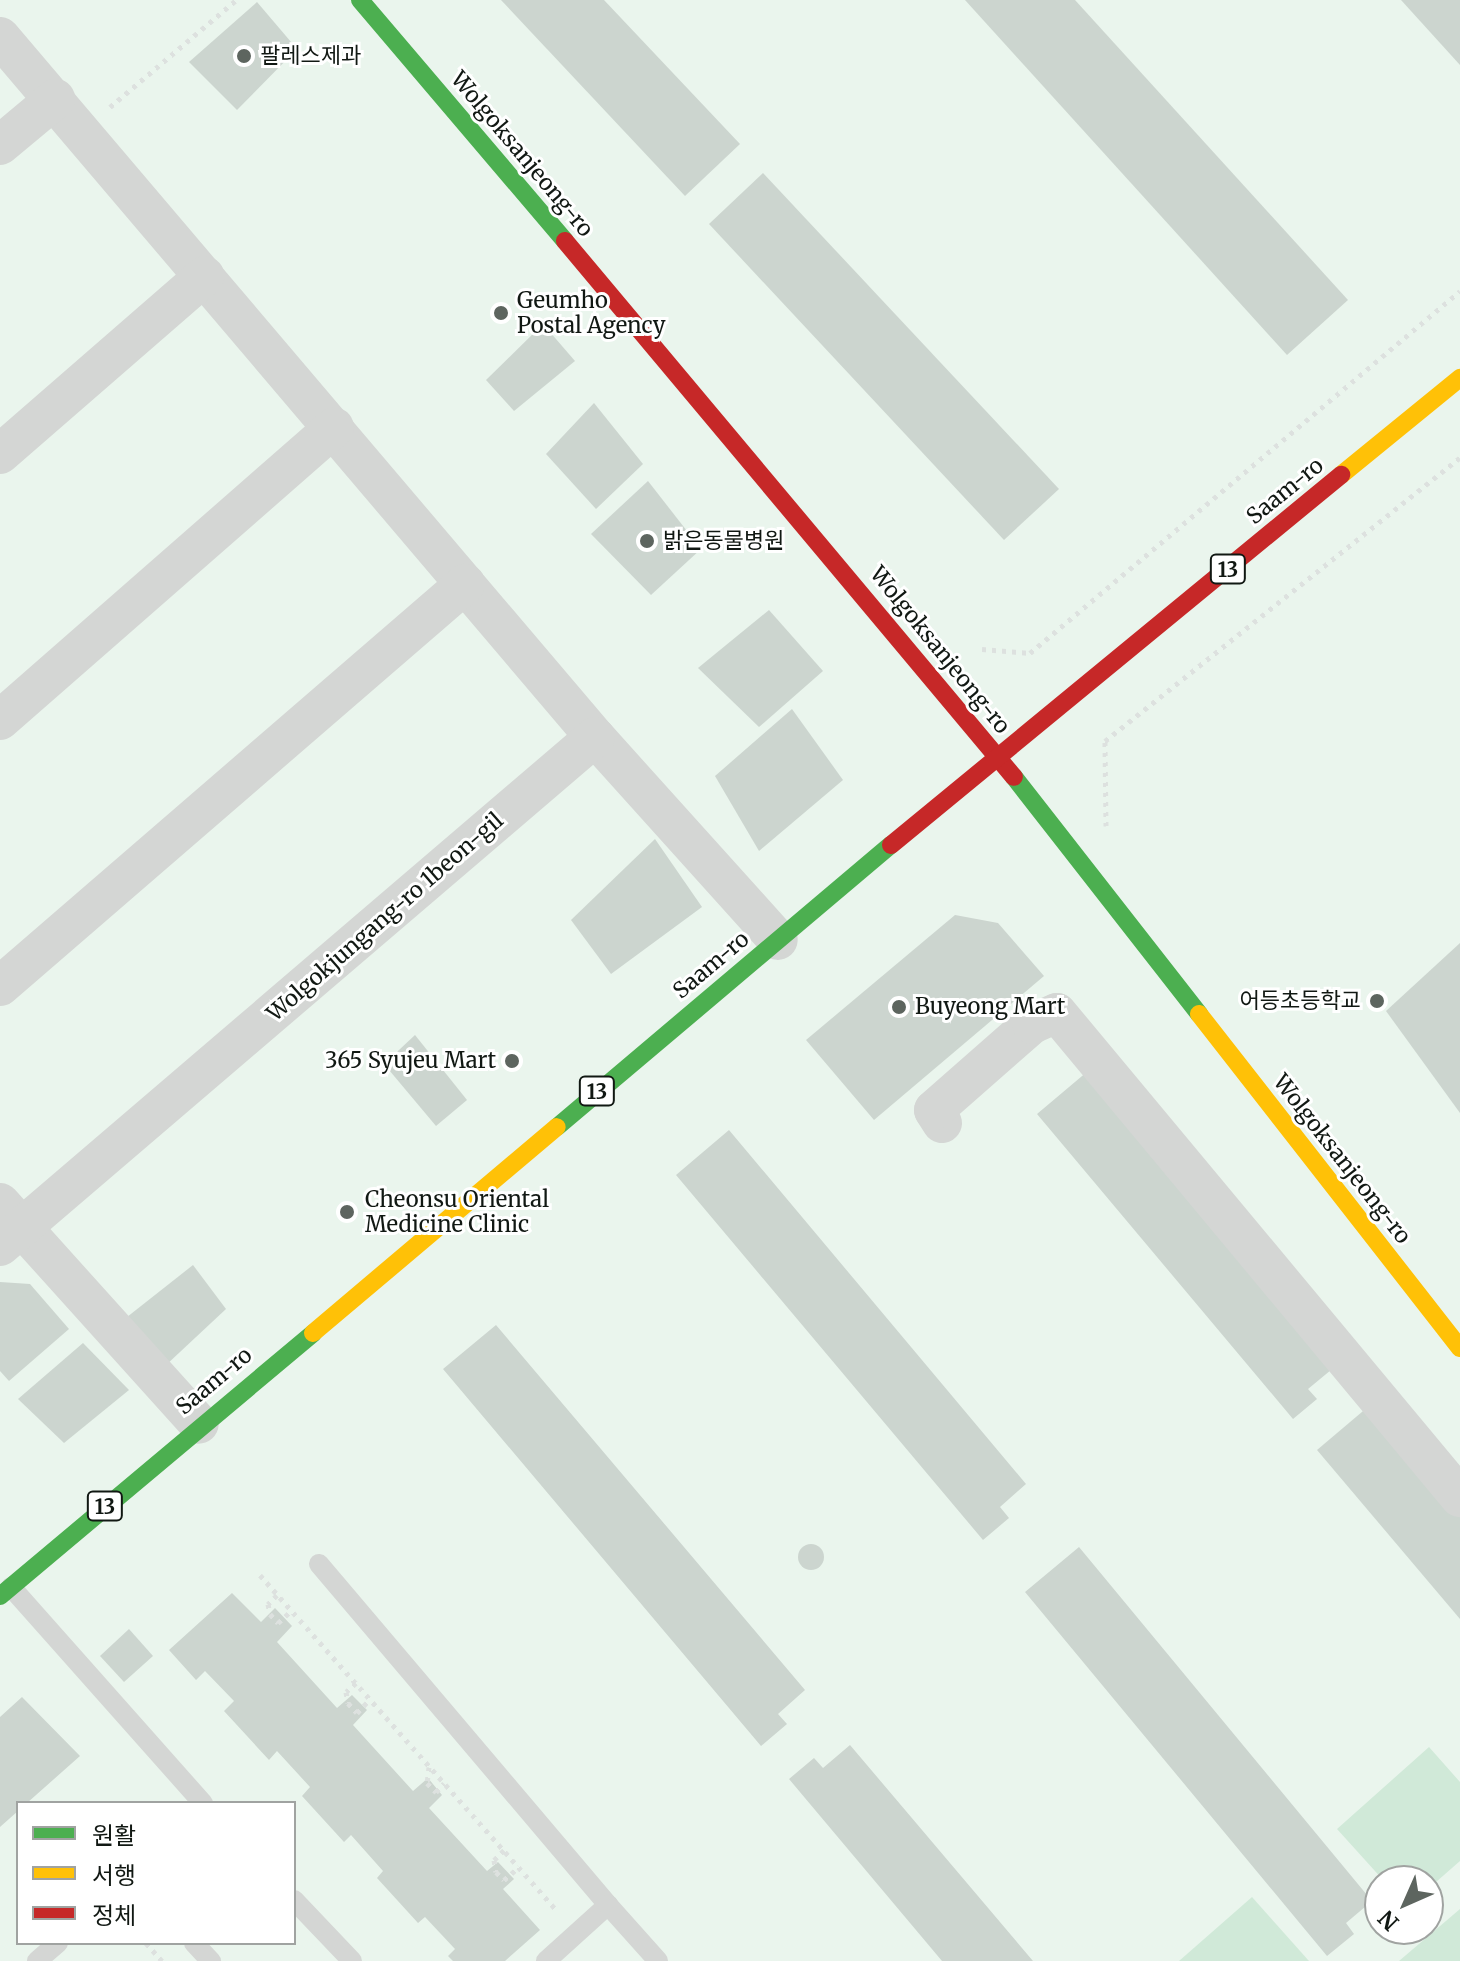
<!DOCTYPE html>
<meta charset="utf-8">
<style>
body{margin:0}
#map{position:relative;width:1460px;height:1961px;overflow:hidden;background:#eaf5ed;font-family:Merriweather,"Noto Sans KR",serif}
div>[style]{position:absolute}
.green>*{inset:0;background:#d0e9d8}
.building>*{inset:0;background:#ccd5cf}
.round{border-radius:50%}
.path>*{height:5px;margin-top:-2.5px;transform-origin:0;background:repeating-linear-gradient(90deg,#dde1df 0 4px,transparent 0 10px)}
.lane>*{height:20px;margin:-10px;padding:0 10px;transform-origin:10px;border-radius:10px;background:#d4d6d4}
.street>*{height:40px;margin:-20px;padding:0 20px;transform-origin:20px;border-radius:20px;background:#d4d6d4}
.fast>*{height:18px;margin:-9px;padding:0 9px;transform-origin:9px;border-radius:9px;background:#4caf50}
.slow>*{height:18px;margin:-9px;padding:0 9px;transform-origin:9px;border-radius:9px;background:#ffc107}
.jam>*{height:18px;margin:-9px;padding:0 9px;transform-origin:9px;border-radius:9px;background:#c62828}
.dots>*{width:22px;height:22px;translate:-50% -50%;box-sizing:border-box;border:4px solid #fff;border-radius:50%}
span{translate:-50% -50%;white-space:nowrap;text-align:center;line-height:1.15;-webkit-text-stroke:6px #fff;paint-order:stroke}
.shield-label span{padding:2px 6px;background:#fff;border:2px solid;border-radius:6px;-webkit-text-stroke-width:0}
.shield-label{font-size:20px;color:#111813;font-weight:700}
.poi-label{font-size:22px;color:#111813}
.left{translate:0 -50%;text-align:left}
.right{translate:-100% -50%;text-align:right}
.street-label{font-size:22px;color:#111813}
.legend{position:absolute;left:16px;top:1801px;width:280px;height:144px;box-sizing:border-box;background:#fff;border:2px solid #a0a3a1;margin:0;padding:10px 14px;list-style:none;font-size:24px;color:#111813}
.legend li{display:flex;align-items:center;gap:16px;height:40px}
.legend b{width:40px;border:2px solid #a0a3a1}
.north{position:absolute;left:1364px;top:1865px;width:80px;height:80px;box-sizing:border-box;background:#fff;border:2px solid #a0a3a1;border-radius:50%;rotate:225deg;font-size:22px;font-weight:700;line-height:32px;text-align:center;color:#111813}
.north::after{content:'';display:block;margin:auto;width:28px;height:36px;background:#5d655f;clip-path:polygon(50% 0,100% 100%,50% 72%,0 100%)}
</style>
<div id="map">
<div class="green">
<i style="clip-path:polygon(1429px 1747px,1460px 1782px,1460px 1861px,1428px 1889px,1428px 1881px,1384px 1881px,1337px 1829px)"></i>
<i style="clip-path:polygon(1252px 1897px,1309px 1961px,1179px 1961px)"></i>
<i style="clip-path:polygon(1460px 1909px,1460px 1961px,1399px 1961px)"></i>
</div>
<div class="building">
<i style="clip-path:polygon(501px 0,604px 0,740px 144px,685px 196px)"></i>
<i style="clip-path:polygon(965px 0,1075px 0,1348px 300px,1287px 355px)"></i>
<i style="clip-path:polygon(1401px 0,1460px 0,1460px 65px)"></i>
<i style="clip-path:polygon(257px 2px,297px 49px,237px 110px,189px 62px)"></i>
<i style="clip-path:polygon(763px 173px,1059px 489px,1004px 540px,709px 224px)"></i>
<i style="clip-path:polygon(543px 324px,575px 361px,514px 411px,486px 380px)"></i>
<i style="clip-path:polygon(594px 403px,643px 464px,596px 509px,546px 454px)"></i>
<i style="clip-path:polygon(648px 481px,701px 549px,651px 595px,591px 534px)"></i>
<i style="clip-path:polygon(769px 610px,823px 671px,759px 727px,698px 668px)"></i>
<i style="clip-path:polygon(792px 709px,843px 780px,759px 851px,715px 776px)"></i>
<i style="clip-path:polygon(655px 839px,702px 907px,611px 974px,571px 920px)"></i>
<i style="clip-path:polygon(955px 915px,998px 923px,1044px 976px,874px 1120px,806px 1040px)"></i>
<i style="clip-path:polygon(1460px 943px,1460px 1113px,1386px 1011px)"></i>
<i style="clip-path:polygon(415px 1035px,467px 1100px,436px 1126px,384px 1064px)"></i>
<i style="clip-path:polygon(1088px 1071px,1337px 1365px,1308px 1389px,1317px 1399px,1293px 1419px,1037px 1114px)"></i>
<i style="clip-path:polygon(729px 1130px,1026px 1484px,1000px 1507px,1009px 1518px,983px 1540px,676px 1175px)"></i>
<i style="clip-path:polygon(193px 1265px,226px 1309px,165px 1366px,122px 1321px)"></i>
<i style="clip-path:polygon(0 1282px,30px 1284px,69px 1329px,9px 1381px,0 1371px)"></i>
<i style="clip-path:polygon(496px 1325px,805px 1690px,778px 1714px,787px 1724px,761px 1746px,443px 1369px)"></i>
<i style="clip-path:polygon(83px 1343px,129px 1390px,64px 1443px,18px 1399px)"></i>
<i style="clip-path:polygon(1369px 1406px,1460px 1515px,1460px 1619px,1317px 1450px)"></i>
<i class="round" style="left:798px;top:1544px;width:26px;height:26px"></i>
<i style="clip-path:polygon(1079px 1547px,1372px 1901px,1346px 1923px,1354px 1934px,1327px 1956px,1025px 1592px)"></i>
<i style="clip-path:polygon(232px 1593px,261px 1622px,275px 1608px,292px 1626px,277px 1642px,337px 1708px,352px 1695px,367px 1710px,353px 1725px,413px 1791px,428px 1778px,442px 1795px,429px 1808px,487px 1871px,498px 1862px,514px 1879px,503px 1889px,540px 1930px,505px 1961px,453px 1961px,448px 1956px,455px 1949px,425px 1917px,418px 1923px,377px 1878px,383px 1871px,351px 1835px,344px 1842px,302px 1796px,310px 1787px,277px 1751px,269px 1760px,224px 1711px,234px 1701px,205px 1671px,196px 1680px,169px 1650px)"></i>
<i style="clip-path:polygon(129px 1629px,153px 1656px,124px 1682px,100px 1656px)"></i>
<i style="clip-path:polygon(22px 1697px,80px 1756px,27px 1803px,18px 1803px,18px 1811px,0 1827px,0 1717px)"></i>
<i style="clip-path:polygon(850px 1745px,1033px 1961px,942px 1961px,789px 1779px,814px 1758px,823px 1768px)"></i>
</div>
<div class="path">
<i style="left:110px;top:107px;width:165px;rotate:-40.3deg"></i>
<i style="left:982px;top:649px;width:48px;rotate:4.8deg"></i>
<i style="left:1030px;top:653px;width:562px;rotate:-40.09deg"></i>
<i style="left:1106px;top:826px;width:85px;rotate:-90.7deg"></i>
<i style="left:1105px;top:741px;width:454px;rotate:-38.6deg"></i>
<i style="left:260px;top:1575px;width:447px;rotate:48.5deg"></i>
<i style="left:277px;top:1595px;width:13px;rotate:135deg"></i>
<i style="left:268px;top:1604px;width:10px;rotate:79deg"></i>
<i style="left:270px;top:1614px;width:12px;rotate:48deg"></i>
<i style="left:278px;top:1623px;width:18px;rotate:-43deg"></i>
<i style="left:356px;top:1683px;width:13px;rotate:138deg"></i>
<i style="left:346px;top:1692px;width:11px;rotate:80deg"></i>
<i style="left:348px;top:1703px;width:13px;rotate:48deg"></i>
<i style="left:357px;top:1713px;width:19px;rotate:-47deg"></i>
<i style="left:429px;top:1767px;width:16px;rotate:97deg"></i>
<i style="left:427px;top:1783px;width:13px;rotate:45deg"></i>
<i style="left:436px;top:1792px;width:12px;rotate:-48deg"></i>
<i style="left:504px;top:1850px;width:14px;rotate:135deg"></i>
<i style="left:494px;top:1860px;width:12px;rotate:81deg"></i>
<i style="left:496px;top:1872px;width:11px;rotate:45deg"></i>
<i style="left:504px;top:1880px;width:20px;rotate:-41deg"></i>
<i style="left:146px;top:1943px;width:24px;rotate:48deg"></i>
</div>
<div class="lane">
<i style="left:319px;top:1564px;width:447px;rotate:49.7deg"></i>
<i style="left:11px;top:1587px;width:289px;rotate:48.4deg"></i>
<i style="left:294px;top:1900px;width:84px;rotate:46.4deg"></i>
<i style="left:194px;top:1943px;width:25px;rotate:47deg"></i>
<i style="left:37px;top:1961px;width:28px;rotate:-41deg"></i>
<i style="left:546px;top:1961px;width:84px;rotate:-42.1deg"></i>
<i style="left:608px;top:1905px;width:75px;rotate:48.2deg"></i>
</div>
<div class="street">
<i style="left:0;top:37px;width:919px;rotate:49.64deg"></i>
<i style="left:595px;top:737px;width:273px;rotate:48deg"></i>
<i style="left:0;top:145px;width:72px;rotate:-39.9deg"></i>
<i style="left:0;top:454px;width:271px;rotate:-41deg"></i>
<i style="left:0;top:720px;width:444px;rotate:-41.2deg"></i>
<i style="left:0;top:986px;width:615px;rotate:-40.84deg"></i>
<i style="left:942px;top:1123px;width:15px;rotate:-122deg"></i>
<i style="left:934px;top:1110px;width:130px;rotate:-41.3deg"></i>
<i style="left:1032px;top:1024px;width:27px;rotate:-24deg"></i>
<i style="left:1057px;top:1013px;width:630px;rotate:50.22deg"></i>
<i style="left:0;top:1203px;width:297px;rotate:48deg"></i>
<i style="left:0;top:1246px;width:783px;rotate:-40.55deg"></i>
</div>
<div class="fast">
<i style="left:360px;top:0;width:316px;rotate:49.6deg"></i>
<i style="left:1014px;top:777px;width:301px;rotate:52deg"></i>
<i style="left:557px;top:1127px;width:437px;rotate:-40.2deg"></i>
<i style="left:0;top:1596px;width:409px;rotate:-40deg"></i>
</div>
<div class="slow">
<i style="left:1341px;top:475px;width:154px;rotate:-39.2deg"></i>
<i style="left:1199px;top:1014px;width:424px;rotate:52deg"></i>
<i style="left:313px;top:1333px;width:319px;rotate:-40.2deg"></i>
</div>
<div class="jam">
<i style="left:565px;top:241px;width:699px;rotate:50.05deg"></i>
<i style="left:891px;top:845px;width:583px;rotate:-39.43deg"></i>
</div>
<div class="dots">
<i style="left:244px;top:56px;background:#5d655f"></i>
<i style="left:501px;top:313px;background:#5d655f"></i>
<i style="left:647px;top:541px;background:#5d655f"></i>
<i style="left:1377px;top:1001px;background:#5d655f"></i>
<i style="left:899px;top:1007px;background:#5d655f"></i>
<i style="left:512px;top:1061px;background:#5d655f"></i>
<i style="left:347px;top:1212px;background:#5d655f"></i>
</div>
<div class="shield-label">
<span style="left:1228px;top:569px">13</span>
<span style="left:597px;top:1091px">13</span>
<span style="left:105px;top:1506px">13</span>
</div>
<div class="poi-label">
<span class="left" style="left:260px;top:56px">팔레스제과</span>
<span class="left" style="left:517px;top:313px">Geumho<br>Postal Agency</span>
<span class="left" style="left:663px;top:541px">밝은동물병원</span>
<span class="right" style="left:1361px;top:1001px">어등초등학교</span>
<span class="left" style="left:915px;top:1007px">Buyeong Mart</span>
<span class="right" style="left:496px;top:1061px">365 Syujeu Mart</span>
<span class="left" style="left:365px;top:1212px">Cheonsu Oriental<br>Medicine Clinic</span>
</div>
<div class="street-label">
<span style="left:522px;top:154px;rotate:50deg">Wolgoksanjeong-ro</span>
<span style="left:1285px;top:491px;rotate:-39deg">Saam-ro</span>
<span style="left:940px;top:650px;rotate:51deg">Wolgoksanjeong-ro</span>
<span style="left:385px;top:917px;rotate:-41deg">Wolgokjungang-ro 1beon-gil</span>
<span style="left:711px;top:965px;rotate:-40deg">Saam-ro</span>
<span style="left:1342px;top:1159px;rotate:52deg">Wolgoksanjeong-ro</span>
<span style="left:214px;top:1381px;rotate:-40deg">Saam-ro</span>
</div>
<ul class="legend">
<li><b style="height:10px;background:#4caf50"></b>원활</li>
<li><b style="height:10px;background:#ffc107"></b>서행</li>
<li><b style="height:10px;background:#c62828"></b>정체</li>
</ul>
<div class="north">N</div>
</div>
